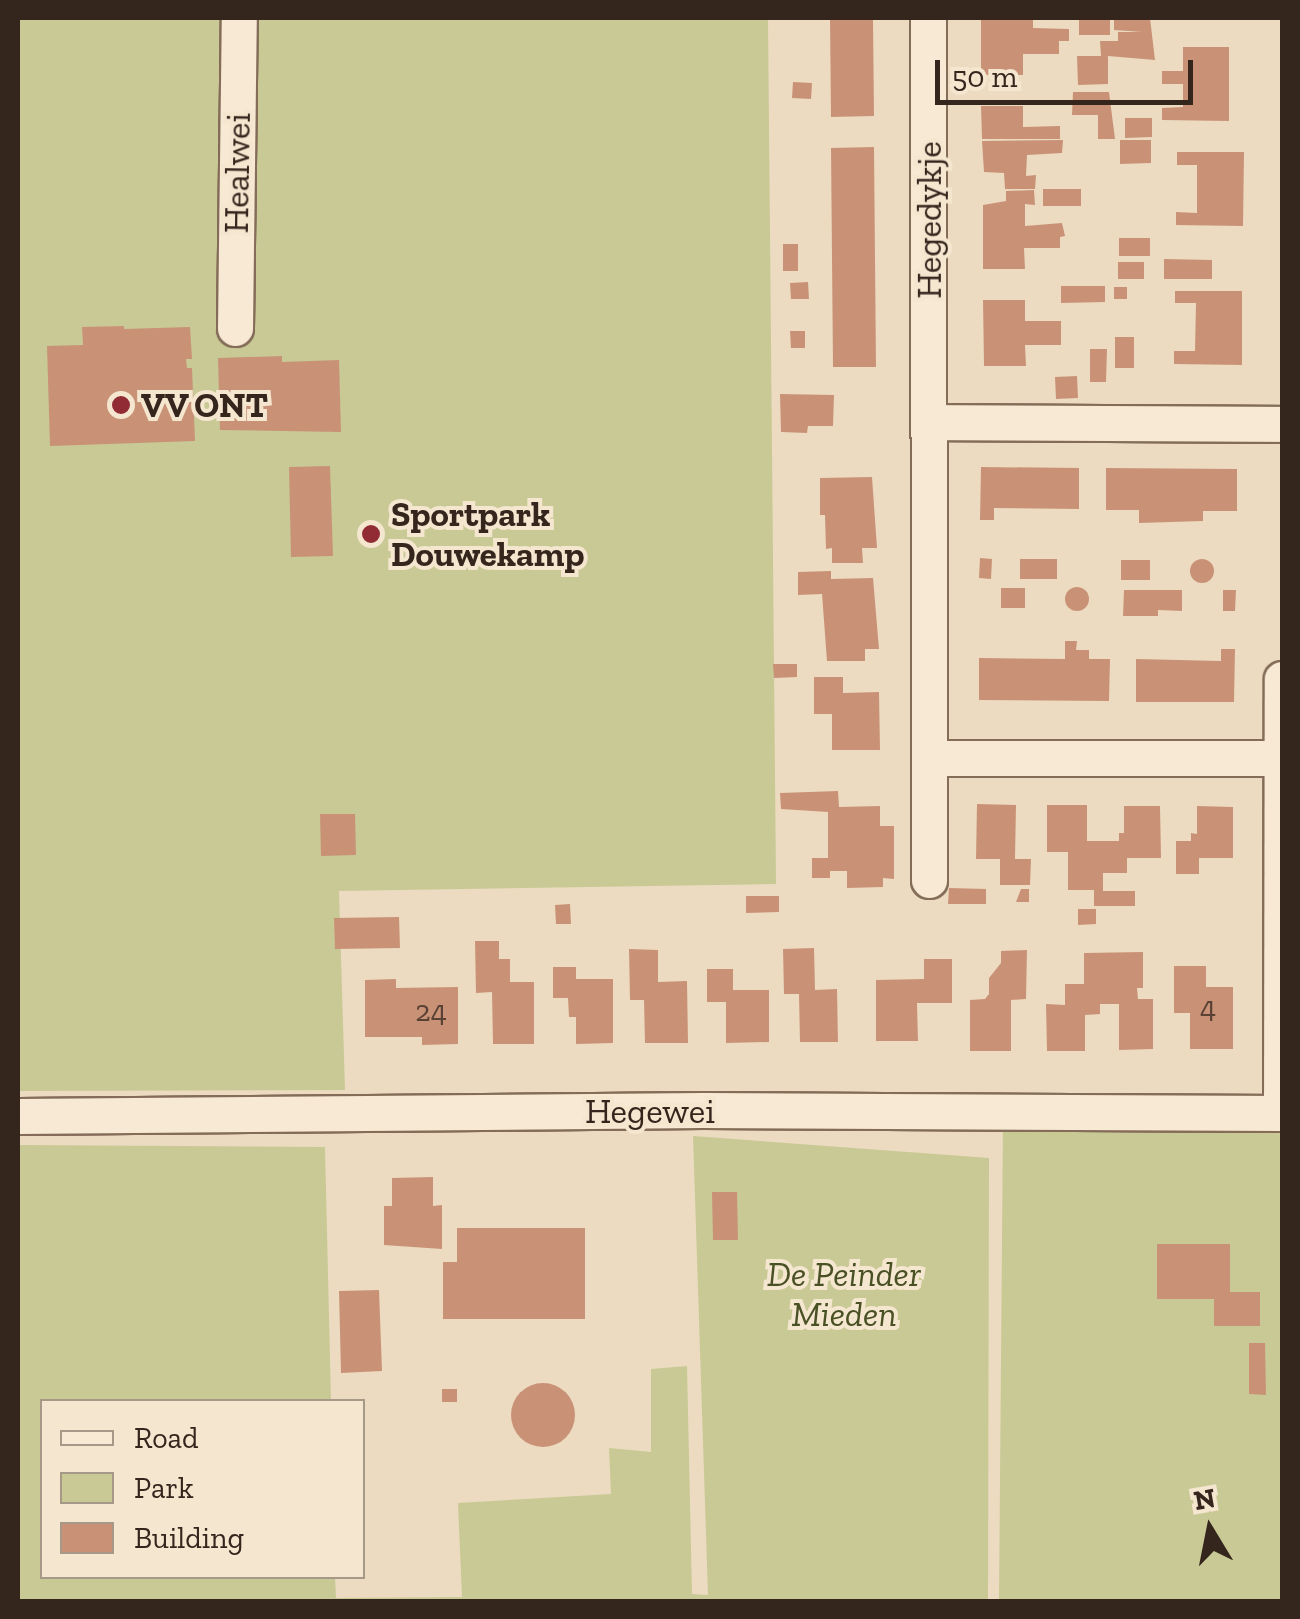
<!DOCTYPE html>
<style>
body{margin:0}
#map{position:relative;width:1300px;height:1619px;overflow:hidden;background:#ecdbc0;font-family:"Zilla Slab",serif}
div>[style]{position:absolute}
.green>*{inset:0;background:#c8c995}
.building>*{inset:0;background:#c99277}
.round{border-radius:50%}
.roads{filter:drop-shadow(2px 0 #846c59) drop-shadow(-2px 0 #846c59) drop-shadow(0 2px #846c59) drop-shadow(0 -2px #846c59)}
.minor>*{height:35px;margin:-17.5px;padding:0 17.5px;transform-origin:17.5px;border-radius:17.5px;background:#f7e9d3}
.dots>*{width:28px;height:28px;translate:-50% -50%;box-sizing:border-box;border:5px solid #f4e6cf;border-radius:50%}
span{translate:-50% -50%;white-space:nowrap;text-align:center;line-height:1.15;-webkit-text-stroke:8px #f4e6cf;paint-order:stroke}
.number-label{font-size:30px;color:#594134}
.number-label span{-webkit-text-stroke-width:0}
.street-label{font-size:35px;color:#34261d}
.poi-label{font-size:35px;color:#34261d;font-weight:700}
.left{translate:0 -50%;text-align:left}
.park-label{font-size:35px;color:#495024;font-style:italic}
.frame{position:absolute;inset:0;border:20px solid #34261d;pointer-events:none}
.legend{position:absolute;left:40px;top:1399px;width:325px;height:180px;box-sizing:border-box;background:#f4e6cf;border:2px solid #a79988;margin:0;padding:12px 18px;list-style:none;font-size:30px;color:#34261d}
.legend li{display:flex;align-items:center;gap:20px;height:50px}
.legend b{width:50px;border:2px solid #a79988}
.north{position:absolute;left:1160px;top:1479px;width:100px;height:100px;-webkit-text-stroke:8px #f4e6cf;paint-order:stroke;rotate:350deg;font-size:28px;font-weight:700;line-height:40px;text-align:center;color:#34261d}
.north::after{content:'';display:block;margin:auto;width:35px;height:45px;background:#34261d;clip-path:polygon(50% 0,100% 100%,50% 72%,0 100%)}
.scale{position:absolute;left:935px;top:60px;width:258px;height:45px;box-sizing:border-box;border:5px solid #34261d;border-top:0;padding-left:12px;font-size:30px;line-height:35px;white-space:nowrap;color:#34261d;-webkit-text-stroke:8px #f4e6cf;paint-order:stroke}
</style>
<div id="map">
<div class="green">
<i style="clip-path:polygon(18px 18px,768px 18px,776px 884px,339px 891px,345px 1090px,18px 1091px)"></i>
<i style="clip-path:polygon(1003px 1119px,1246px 1122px,1282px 1132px,1282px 1601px,999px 1602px)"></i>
<i style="clip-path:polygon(693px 1136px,989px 1158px,988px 1601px,18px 1602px,18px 1145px,325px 1147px,331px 1401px,42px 1402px,42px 1576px,335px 1577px,336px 1598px,462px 1597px,458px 1503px,611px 1494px,609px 1448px,651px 1452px,651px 1369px,687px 1366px,692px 1594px,708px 1595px)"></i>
</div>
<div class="building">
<i style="clip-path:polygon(830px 18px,873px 18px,874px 116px,831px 117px)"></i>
<i style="clip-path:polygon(981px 18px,1033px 18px,1033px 28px,1069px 29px,1069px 41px,1059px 41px,1059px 54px,1023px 54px,1023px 75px,981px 75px)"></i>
<i style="clip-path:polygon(1079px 18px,1110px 18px,1110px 35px,1079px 35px)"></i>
<i style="clip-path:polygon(1114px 18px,1150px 18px,1155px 60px,1108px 56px,1108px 84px,1078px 85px,1077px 56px,1101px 56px,1100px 41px,1118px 41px,1118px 32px,1142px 32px,1114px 30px)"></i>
<i style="clip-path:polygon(1183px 47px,1229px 47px,1229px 121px,1162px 120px,1162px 108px,1183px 107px,1183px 84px,1162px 84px,1162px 71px,1183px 71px)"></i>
<i style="clip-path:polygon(793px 82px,812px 83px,811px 99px,792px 98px)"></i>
<i style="clip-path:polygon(1073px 92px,1109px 92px,1115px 139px,1098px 139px,1098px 115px,1072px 115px)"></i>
<i style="clip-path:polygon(981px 106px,1023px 106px,1023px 127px,1060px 126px,1060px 139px,982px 139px)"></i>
<i style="clip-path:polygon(1125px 118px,1152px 118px,1152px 137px,1125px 138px)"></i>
<i style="clip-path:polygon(1063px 140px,1062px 153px,1027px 155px,1026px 176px,1036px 175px,1035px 189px,1005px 189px,1004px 173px,984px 172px,982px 141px)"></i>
<i style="clip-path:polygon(1120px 140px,1151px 140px,1151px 163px,1120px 164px)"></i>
<i style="clip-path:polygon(874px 147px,876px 367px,833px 367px,831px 148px)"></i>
<i style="clip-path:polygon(1177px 152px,1244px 152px,1243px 226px,1176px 225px,1176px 212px,1197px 213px,1197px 165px,1177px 165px)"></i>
<i style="clip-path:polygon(1043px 189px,1081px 189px,1081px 206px,1043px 206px)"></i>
<i style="clip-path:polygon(1034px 190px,1035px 205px,1025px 204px,1025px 226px,1062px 223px,1065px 236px,1060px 237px,1060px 248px,1024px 248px,1025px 269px,983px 269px,983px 205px,1006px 201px,1006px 191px)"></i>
<i style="clip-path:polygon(1119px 238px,1150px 238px,1150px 256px,1119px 256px)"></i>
<i style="clip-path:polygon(783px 244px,798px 244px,798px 271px,783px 271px)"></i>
<i style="clip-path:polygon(1164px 259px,1212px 260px,1212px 279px,1164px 279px)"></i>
<i style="clip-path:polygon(1118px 262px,1144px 262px,1144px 279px,1118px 279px)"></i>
<i style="clip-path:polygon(808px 282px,809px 299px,791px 299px,790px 283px)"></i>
<i style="clip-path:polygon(1061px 286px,1105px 286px,1105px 302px,1061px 303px)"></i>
<i style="clip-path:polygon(1114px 287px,1127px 287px,1127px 299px,1114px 299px)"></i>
<i style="clip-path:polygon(1175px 291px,1242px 291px,1242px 365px,1174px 364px,1174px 351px,1195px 351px,1196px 303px,1175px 303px)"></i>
<i style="clip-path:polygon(983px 300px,1025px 300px,1025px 321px,1061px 321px,1061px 345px,1025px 345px,1026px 366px,984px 366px)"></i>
<i style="clip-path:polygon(124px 326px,124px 329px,190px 327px,192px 359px,186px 359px,187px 368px,192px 368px,195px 441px,50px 446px,47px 346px,83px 345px,82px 327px)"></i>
<i style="clip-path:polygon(790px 331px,805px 331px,805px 348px,791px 348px)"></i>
<i style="clip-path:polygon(1115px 337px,1134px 337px,1134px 368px,1115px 368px)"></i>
<i style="clip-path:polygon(1090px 349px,1107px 349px,1106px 382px,1090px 382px)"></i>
<i style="clip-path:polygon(282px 356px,282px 362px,339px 360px,341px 432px,220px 430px,218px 358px)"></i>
<i style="clip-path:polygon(1077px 376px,1078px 398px,1056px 399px,1055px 377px)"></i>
<i style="clip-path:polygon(780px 394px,834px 395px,833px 426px,808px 426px,807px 433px,781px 432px)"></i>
<i style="clip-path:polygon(330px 466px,333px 556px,291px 557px,289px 467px)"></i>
<i style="clip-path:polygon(981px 467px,1079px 468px,1079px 509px,994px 508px,994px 520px,980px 520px)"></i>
<i style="clip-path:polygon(1106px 468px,1237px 469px,1237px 511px,1203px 511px,1203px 521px,1139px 523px,1139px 510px,1106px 510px)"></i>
<i style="clip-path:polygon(872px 477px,877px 548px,862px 548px,863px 563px,832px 563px,832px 548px,826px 549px,825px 515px,820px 515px,820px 478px)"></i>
<i style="clip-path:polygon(980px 558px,992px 559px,991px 579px,979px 578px)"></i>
<i class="round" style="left:1190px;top:559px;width:24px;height:24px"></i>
<i style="clip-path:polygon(1020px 559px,1057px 559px,1057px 579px,1020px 579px)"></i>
<i style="clip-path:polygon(1121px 560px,1150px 560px,1150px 580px,1121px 580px)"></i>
<i style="clip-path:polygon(831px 571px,831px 579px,873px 578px,879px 649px,865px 649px,865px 661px,827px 661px,822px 594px,798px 595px,798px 572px)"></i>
<i class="round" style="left:1065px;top:587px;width:24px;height:24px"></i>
<i style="clip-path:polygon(1001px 588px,1025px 588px,1025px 608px,1001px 608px)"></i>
<i style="clip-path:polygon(1124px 590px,1182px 590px,1182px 611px,1158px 610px,1158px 616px,1123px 616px)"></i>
<i style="clip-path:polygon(1223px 590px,1236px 590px,1235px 611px,1223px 611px)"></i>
<i style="clip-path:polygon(1065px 641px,1077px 641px,1076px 650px,1089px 650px,1089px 659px,1110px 659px,1109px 701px,979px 700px,979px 658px,1065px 659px)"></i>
<i style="clip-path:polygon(1221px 649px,1235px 649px,1234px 702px,1136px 702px,1136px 659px,1221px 661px)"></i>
<i style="clip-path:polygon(773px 664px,797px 664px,797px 677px,774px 678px)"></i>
<i style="clip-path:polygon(814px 677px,843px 677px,843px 693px,879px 692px,880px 750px,832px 750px,832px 714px,814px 714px)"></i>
<i style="clip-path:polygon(838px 791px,839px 807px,880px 806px,880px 826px,894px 826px,894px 879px,883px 878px,883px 887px,847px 888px,847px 871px,830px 871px,830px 878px,812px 878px,812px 858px,828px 858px,828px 812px,781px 809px,780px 793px)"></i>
<i style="clip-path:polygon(977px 804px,1016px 805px,1015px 859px,1031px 859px,1030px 885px,1000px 885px,1000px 859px,976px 859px)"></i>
<i style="clip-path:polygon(1047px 805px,1087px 805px,1087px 841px,1119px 841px,1119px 833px,1124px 833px,1124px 806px,1160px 806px,1161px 858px,1127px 858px,1127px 873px,1103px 873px,1103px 891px,1135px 891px,1135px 906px,1094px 906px,1094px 890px,1068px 890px,1068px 852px,1047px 852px)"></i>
<i style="clip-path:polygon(1197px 806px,1233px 807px,1233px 858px,1199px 858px,1199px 874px,1176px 874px,1176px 841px,1191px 841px,1191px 833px,1197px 834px)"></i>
<i style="clip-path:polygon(320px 814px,355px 814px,356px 855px,321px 856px)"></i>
<i style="clip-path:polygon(949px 888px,986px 889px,986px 904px,948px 904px)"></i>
<i style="clip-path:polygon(1021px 889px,1029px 889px,1029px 902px,1016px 902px)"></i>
<i style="clip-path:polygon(746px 896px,779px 896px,779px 912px,746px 913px)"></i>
<i style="clip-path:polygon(570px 904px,571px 924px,556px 924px,555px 905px)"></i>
<i style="clip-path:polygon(1078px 909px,1096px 909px,1096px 924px,1078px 925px)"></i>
<i style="clip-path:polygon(399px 917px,400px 948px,335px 949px,334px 918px)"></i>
<i style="clip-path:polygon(475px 941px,499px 941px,499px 959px,510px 959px,510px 982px,534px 982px,534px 1044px,493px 1044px,492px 992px,476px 993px)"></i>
<i style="clip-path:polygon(814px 948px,815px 990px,837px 989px,838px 1042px,800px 1042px,799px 994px,784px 994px,783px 949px)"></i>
<i style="clip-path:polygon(629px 949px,658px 950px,658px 982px,687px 981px,688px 1043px,645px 1043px,644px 1000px,630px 1000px)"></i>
<i style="clip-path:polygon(1027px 950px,1026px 999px,1011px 1000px,1011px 1051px,970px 1051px,970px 1000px,985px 999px,989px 994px,989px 978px,1001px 963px,1001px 951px)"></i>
<i style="clip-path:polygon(1143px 952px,1143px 988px,1137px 988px,1138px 999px,1153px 999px,1153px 1049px,1119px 1050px,1119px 1004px,1100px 1004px,1100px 1014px,1085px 1015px,1085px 1051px,1047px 1051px,1046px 1004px,1065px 1005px,1065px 984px,1084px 984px,1084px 953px)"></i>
<i style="clip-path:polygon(924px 959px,952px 959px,952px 1003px,917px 1003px,918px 1041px,876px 1041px,876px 980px,924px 979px)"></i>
<i style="clip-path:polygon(1174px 966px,1206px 966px,1206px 987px,1233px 987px,1233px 1049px,1190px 1049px,1190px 1013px,1174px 1013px)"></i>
<i style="clip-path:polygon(553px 967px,576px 967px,576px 979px,613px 979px,613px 1043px,576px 1044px,576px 1017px,569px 1017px,568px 998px,553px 998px)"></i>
<i style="clip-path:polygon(707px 969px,733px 969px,733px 990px,769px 990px,769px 1042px,726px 1043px,726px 1002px,707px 1002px)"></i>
<i style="clip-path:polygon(396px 979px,396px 988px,458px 987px,458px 1044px,422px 1045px,422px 1037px,365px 1037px,365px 980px)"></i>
<i style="clip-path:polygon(433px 1177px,433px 1206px,442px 1205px,442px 1249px,384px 1245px,384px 1206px,392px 1206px,392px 1178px)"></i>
<i style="clip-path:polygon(712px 1192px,737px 1192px,738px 1240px,713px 1240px)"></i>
<i style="clip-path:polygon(457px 1228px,585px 1228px,585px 1319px,443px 1319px,443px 1262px,457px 1262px)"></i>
<i style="clip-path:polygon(1157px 1244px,1230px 1244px,1230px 1292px,1260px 1292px,1260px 1326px,1214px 1326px,1214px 1299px,1157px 1299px)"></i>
<i style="clip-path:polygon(379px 1290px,382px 1371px,341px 1373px,339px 1291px)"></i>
<i style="clip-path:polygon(1249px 1343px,1265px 1343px,1266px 1395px,1249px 1394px)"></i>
<i class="round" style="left:511px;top:1383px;width:64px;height:64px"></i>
<i style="clip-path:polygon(442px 1389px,457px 1389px,457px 1402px,442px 1402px)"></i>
</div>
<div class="roads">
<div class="minor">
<i style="left:928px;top:18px;width:862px;rotate:89.93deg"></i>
<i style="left:235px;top:328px;width:310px;rotate:-89.3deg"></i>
<i style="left:930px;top:422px;width:352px;rotate:0.3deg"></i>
<i style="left:931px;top:758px;width:350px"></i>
<i style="left:1281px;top:1113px;width:434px;rotate:-89.9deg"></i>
<i style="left:18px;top:1116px;width:685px;rotate:-0.5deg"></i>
<i style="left:703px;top:1110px;width:579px;rotate:0.3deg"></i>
</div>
</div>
<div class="dots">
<i style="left:121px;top:405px;background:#912b34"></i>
<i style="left:371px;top:534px;background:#912b34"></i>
</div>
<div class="number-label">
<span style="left:1208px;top:1007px">4</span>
<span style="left:431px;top:1011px">24</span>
</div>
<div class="street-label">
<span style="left:237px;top:173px;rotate:-89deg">Healwei</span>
<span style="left:929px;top:220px;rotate:-90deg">Hegedykje</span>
<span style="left:650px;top:1111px">Hegewei</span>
</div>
<div class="poi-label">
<span class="left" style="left:141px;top:405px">VV ONT</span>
<span class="left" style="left:391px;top:534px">Sportpark<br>Douwekamp</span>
</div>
<div class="park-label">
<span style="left:844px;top:1294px">De Peinder<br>Mieden</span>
</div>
<div class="frame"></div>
<ul class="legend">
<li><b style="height:12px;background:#f7e9d3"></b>Road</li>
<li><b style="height:28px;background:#c8c995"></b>Park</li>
<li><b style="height:28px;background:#c99277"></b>Building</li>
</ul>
<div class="north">N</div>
<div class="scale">50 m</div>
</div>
